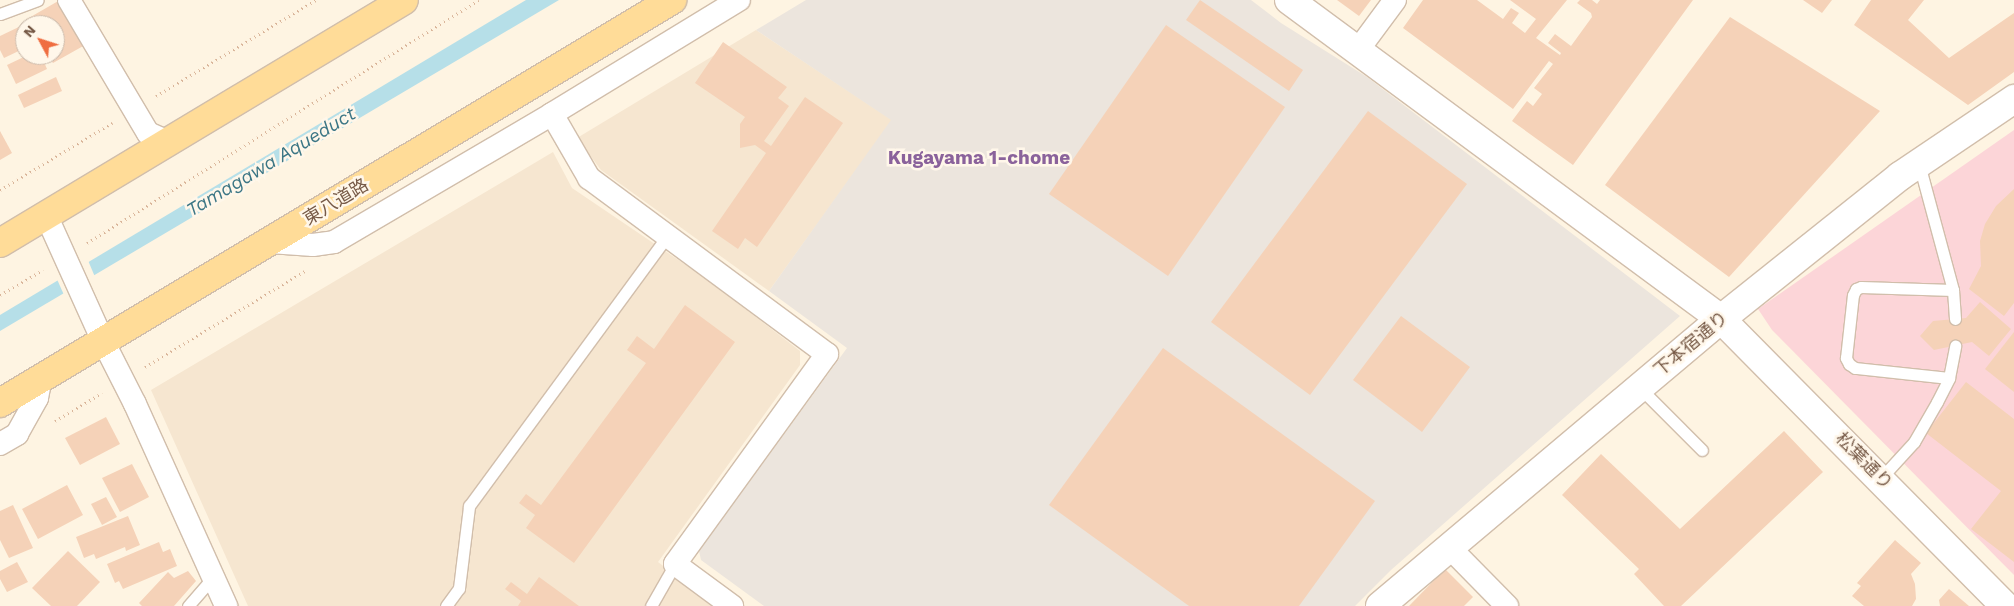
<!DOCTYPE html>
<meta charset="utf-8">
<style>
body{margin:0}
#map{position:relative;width:2014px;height:606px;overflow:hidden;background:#fef4e2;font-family:"Work Sans","Noto Sans JP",sans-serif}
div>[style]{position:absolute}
.residential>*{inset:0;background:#f6e6d0}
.industrial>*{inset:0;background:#ece5dd}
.medical>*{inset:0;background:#fcd5d8}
.water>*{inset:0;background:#b6dfe8}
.pier>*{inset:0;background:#fef4e2}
.building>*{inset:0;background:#f5d2b8}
.path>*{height:3px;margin-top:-1.5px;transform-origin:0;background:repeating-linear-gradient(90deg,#dab69b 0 1px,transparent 0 5px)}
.roads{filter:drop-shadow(1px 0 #d1beab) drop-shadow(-1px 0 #d1beab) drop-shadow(0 1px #d1beab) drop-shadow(0 -1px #d1beab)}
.lane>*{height:11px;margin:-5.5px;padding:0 5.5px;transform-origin:5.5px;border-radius:5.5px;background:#fff}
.street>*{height:22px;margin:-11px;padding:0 11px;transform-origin:11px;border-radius:11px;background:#fff}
.secondary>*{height:28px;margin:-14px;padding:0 14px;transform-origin:14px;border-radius:14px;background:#fff}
.primary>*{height:28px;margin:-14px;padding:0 14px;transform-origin:14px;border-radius:14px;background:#ffdc98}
span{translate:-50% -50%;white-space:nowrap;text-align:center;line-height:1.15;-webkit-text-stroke:5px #fff7ea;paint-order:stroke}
.street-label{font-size:18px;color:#775a47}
.neighbourhood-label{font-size:19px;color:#8a629b;font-weight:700}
.water-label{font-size:19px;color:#3c7685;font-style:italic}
.north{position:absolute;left:15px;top:15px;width:50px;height:50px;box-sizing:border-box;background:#fff7ea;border:1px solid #c9b8a9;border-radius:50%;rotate:310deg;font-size:14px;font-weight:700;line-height:20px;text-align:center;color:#775a47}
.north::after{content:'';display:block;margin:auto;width:18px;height:22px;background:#ef6d40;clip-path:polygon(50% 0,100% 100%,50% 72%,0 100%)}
</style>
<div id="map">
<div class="residential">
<i style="clip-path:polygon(756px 30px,892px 120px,769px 291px,601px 170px,577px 138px)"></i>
<i style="clip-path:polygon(553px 152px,572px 188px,705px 278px,800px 351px,800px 365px,658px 562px,716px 606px,248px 606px,151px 390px)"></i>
</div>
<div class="industrial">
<i style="clip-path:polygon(806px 0,1251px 0,1281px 23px,1367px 77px,1680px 316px,1391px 570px,1355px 606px,764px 606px,701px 560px,699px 551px,847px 348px,769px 291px,891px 120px,756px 30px)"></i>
</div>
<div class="medical">
<i style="clip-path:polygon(2014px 130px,2014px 575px,1772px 330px,1758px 309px)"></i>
</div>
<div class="water">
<i style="clip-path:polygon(526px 0,559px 0,0 331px,0 315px)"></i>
</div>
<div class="pier">
<i style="clip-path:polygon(87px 258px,95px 277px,64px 295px,56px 277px)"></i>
</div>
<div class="building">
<i style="clip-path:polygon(60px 0,85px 45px,53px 63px,48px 55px,55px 55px,55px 25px,31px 25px,27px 19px)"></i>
<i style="clip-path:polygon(1200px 0,1303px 70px,1289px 91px,1186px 20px)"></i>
<i style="clip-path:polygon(1337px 0,1371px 0,1359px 16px)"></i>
<i style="clip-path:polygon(1423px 0,1477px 0,1503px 19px,1511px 8px,1519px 13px,1512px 23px,1525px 33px,1536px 19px,1510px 0,1567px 0,1536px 38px,1560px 55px,1561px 53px,1548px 43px,1555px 34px,1571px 46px,1592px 17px,1591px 13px,1577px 3px,1580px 0,1592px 0,1597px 4px,1600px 0,1693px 0,1573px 165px,1512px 121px,1527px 101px,1533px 106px,1542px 94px,1534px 88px,1553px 64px,1549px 61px,1513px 109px,1403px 28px)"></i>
<i style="clip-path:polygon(1803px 0,1832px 0,1822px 13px)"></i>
<i style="clip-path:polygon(1871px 0,1924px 0,1908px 20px,1949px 58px,2014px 13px,2014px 72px,1968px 105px,1854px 25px)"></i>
<i style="clip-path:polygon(1730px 17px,1880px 111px,1729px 277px,1605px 185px)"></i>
<i style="clip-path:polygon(23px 25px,25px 48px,4px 58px,0 50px,0 36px)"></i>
<i style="clip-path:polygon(1166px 25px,1285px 107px,1168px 276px,1049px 194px)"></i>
<i style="clip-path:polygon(723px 42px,787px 87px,778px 98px,789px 106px,764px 141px,771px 146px,805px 97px,843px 123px,757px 247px,745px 238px,738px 249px,712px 231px,766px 153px,755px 145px,740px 148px,740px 124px,745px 117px,695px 83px)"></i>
<i style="clip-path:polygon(28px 55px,41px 55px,47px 69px,16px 84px,7px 65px)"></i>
<i style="clip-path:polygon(56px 77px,62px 91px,24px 108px,18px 95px)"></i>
<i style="clip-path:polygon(1368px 111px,1467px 184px,1310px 395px,1211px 322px)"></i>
<i style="clip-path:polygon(0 131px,12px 153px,0 160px)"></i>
<i style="clip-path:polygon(2014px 189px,2014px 303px,2004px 316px,1969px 289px,1981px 266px,1980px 241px,1985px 224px,1996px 206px)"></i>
<i style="clip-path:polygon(1980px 302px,2011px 329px,1989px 356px,1972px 342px,1934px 350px,1920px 336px,1933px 321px,1966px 318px)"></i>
<i style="clip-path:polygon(685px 305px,735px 342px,574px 563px,526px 528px,535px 515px,519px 503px,526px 494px,541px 505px,646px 363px,627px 350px,637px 336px,654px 349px)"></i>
<i style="clip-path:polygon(1401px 316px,1470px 367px,1422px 432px,1353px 380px)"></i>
<i style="clip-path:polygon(2014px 332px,2014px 392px,1985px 369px)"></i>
<i style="clip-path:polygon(1163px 348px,1375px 501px,1299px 606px,1189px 606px,1049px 505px)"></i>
<i style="clip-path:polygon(1966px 382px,2014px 419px,2014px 562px,1971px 529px,2001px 491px,1926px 433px)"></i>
<i style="clip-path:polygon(106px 417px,120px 444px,80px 465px,65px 438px)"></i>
<i style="clip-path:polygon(1784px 431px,1823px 472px,1681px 606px,1664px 606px,1634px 574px,1639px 569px,1562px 495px,1601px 454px,1680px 529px)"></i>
<i style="clip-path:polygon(132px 464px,149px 497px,120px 512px,102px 478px)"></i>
<i style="clip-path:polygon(67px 485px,83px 515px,38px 539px,22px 509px)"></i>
<i style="clip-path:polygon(106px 497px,117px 517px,102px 525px,91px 504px)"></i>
<i style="clip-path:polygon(13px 505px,33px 548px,9px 558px,0 540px,0 511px)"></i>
<i style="clip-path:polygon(128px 516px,140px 545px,126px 551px,125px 547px,96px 559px,94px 554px,84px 558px,76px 537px)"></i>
<i style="clip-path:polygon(1895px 540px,1921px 563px,1911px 574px,1915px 584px,1916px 599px,1912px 606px,1864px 606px,1852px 596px,1861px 586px,1857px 583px)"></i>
<i style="clip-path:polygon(159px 542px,163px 552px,170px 549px,177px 566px,123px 589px,119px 581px,115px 583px,107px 564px)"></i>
<i style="clip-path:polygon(68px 551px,100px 582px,77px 606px,51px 606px,32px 588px)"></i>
<i style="clip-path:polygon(17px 562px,28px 582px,7px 592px,0 579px,0 571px)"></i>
<i style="clip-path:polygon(1445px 569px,1473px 597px,1464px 606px,1409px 606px)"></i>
<i style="clip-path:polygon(188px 571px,196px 581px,174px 606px,142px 606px,139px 603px,168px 572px,174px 578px)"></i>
<i style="clip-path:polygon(539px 577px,579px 606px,518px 606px,521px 601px,505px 589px,511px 582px,527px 594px)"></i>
<i style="clip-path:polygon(1949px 589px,1969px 606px,1940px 606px,1939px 600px)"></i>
</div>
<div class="path">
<i style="left:156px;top:96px;width:187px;rotate:-31deg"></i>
<i style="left:0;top:190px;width:131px;rotate:-30.9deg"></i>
<i style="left:87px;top:243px;width:461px;rotate:-31.8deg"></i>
<i style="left:0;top:295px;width:50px;rotate:-30.2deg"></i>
<i style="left:145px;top:367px;width:187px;rotate:-31deg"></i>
<i style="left:55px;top:421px;width:55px;rotate:-30.8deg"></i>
</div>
<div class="roads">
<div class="lane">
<i style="left:0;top:14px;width:40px;rotate:-20.2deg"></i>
<i style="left:1919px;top:164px;width:131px;rotate:74.9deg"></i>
<i style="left:1953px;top:290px;width:29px;rotate:86deg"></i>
<i style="left:1949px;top:378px;width:95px;rotate:-173.9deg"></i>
<i style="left:1855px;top:368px;width:7px;rotate:-146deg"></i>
<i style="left:1849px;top:364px;width:7px;rotate:-117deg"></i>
<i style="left:1846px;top:358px;width:63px;rotate:-83.7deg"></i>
<i style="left:1853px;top:295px;width:7px;rotate:-63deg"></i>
<i style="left:1856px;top:289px;width:5px;rotate:-22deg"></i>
<i style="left:1861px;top:287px;width:92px;rotate:1.9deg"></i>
<i style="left:1639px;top:387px;width:89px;rotate:45deg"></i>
<i style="left:1881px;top:478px;width:49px;rotate:-47.5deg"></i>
<i style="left:1914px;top:442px;width:46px;rotate:-60.1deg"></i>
<i style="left:1937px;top:402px;width:27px;rotate:-63deg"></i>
<i style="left:1949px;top:378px;width:33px;rotate:-79deg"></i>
<i style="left:188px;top:606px;width:38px;rotate:-49deg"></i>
<i style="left:446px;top:606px;width:22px;rotate:-54deg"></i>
<i style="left:459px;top:588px;width:83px;rotate:-83deg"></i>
<i style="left:469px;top:506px;width:335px;rotate:-53.7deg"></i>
<i style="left:651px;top:606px;width:48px;rotate:-60.3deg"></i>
</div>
<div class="street">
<i style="left:69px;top:0;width:155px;rotate:59.3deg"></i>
<i style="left:148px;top:133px;width:20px;rotate:24deg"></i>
<i style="left:1358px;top:50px;width:62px;rotate:-53.5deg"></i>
<i style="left:552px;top:114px;width:74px;rotate:60deg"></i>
<i style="left:589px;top:178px;width:296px;rotate:36.5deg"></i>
<i style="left:827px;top:354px;width:259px;rotate:125.9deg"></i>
<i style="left:675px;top:564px;width:71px;rotate:36.4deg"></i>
<i style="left:46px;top:215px;width:138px;rotate:65.7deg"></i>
<i style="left:103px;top:341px;width:71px;rotate:63.1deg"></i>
<i style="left:135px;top:404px;width:222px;rotate:65.7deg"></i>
<i style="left:270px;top:242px;width:43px;rotate:4deg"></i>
<i style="left:313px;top:245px;width:21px;rotate:-8deg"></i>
<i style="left:334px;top:242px;width:253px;rotate:-30.4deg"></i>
<i style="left:552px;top:114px;width:219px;rotate:-31.4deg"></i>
<i style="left:0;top:444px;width:20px;rotate:-30deg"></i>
<i style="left:17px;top:434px;width:41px;rotate:-60.9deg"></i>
<i style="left:37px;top:398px;width:20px;rotate:-79deg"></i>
<i style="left:1449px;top:547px;width:83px;rotate:45.5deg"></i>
</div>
<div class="secondary">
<i style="left:1289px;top:0;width:537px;rotate:36.44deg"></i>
<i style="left:1721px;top:319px;width:404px;rotate:45.3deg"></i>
<i style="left:1380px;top:606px;width:446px;rotate:-40.1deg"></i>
<i style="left:1721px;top:319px;width:229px;rotate:-38.6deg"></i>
<i style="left:1900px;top:176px;width:138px;rotate:-34deg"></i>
</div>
<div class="primary">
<i style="left:0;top:243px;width:471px;rotate:-31deg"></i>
<i style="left:0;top:403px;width:784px;rotate:-30.95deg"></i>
</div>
</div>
<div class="street-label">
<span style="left:336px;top:202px;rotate:-31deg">東八道路</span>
<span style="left:1691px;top:344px;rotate:-40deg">下本宿通り</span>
<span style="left:1864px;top:461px;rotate:45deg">松葉通り</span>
</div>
<div class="neighbourhood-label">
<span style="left:979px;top:158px">Kugayama 1-chome</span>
</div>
<div class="water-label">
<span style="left:271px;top:162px;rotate:-31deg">Tamagawa Aqueduct</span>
</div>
<div class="north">N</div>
</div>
